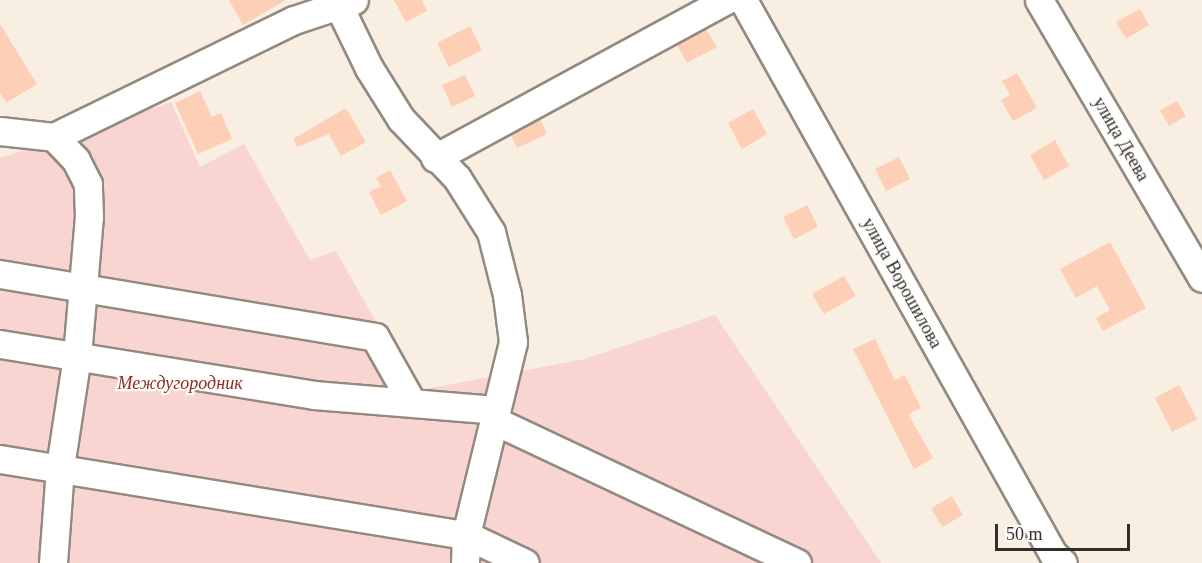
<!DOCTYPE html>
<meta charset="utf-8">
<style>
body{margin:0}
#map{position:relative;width:1202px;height:563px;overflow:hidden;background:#f8eee1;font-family:Georgia,serif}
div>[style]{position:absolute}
.green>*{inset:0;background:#f8d5d0}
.building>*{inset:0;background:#fccfb6}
.roads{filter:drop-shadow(2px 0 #938a7f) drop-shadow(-2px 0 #938a7f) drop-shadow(0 2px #938a7f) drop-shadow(0 -2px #938a7f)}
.minor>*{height:27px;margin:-13.5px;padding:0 13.5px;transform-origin:13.5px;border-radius:13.5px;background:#fff}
span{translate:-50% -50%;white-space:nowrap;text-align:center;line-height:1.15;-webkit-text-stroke:4.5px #fefcfa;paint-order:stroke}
.street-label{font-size:18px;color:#312d28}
.park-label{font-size:18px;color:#8d2d26;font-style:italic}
.scale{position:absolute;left:995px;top:524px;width:135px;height:27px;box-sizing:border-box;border:3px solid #312d28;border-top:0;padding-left:8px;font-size:18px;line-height:21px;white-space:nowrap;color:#312d28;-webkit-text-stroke:4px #fefcfa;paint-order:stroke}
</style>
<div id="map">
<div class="green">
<i style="clip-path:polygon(171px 102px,200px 167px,244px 144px,310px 260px,336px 251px,415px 391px,585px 359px,715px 315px,881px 563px,0 563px,0 158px)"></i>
</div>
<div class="building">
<i style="clip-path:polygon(229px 0,286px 0,243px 25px)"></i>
<i style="clip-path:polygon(394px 0,422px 0,427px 11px,406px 22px)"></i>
<i style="clip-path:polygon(1140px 9px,1149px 25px,1126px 39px,1116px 22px)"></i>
<i style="clip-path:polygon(0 24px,37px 84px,6px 103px,0 93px)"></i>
<i style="clip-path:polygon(470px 26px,482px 50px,449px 67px,437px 43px)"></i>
<i style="clip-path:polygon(706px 29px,717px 47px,687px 63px,677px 45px)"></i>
<i style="clip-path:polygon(1017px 73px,1037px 108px,1013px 121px,1001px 100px,1010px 95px,1002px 81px)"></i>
<i style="clip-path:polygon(465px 75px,475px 96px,452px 107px,442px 85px)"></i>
<i style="clip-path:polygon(200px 91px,212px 117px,221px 113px,232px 139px,198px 154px,175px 103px)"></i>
<i style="clip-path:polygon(1177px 101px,1186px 116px,1169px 126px,1160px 110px)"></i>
<i style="clip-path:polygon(346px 108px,366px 142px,341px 156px,329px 134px,297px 147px,293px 139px)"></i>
<i style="clip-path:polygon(753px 109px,767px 134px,742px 149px,728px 123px)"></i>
<i style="clip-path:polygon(540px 119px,547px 134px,517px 148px,511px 134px)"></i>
<i style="clip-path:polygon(1055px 140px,1069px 166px,1044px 180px,1030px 155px)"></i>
<i style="clip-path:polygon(899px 157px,910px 179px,886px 191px,875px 169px)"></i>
<i style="clip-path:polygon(390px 170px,407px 201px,381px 215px,369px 192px,381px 186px,376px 178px)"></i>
<i style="clip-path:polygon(807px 205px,818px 227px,794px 239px,783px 217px)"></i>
<i style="clip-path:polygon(1110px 242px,1146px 308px,1103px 331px,1096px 318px,1110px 310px,1097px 286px,1076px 298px,1060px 269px)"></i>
<i style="clip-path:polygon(844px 276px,856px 296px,824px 314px,812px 294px)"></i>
<i style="clip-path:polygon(875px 339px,895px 380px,905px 375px,921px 408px,908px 414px,933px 458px,914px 469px,853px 349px)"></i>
<i style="clip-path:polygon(1179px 385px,1197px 419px,1172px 432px,1155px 398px)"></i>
<i style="clip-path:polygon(952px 496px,963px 515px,942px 527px,931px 508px)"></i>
</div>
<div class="roads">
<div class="minor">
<i style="left:336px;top:0;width:76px;rotate:64.1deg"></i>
<i style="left:369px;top:68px;width:60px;rotate:57.9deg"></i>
<i style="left:401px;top:119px;width:81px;rotate:46.5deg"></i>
<i style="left:457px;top:178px;width:64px;rotate:57.8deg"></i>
<i style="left:491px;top:232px;width:65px;rotate:75.7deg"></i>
<i style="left:507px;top:295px;width:47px;rotate:82.7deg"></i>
<i style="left:513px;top:342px;width:199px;rotate:103.7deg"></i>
<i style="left:466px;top:535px;width:28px;rotate:92deg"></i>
<i style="left:743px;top:0;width:635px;rotate:60.77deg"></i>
<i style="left:1053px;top:554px;width:13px;rotate:42deg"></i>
<i style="left:1039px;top:0;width:322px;rotate:59.6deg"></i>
<i style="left:0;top:131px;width:54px;rotate:6.3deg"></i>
<i style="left:54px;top:137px;width:267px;rotate:-26deg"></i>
<i style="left:294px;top:20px;width:63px;rotate:-18.4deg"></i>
<i style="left:435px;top:158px;width:331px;rotate:-28.5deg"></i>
<i style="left:0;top:274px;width:380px;rotate:9.5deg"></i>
<i style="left:375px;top:337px;width:73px;rotate:60.6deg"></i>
<i style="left:0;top:344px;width:318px;rotate:9.2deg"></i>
<i style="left:314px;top:395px;width:182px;rotate:4.7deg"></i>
<i style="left:493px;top:420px;width:336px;rotate:25.2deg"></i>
<i style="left:0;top:459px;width:472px;rotate:9.3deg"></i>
<i style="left:466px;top:535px;width:65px;rotate:25.4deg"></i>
<i style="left:53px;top:563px;width:96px;rotate:-85.8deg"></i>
<i style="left:60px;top:467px;width:112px;rotate:-81.3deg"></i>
<i style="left:77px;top:356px;width:140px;rotate:-85.1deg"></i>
<i style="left:89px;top:217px;width:33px;rotate:-92deg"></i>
<i style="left:88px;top:184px;width:27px;rotate:-117deg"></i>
<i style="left:76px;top:160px;width:32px;rotate:-134deg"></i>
</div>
</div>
<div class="street-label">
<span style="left:1121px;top:139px;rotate:60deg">улица Деева</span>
<span style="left:902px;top:283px;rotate:61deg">улица Ворошилова</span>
</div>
<div class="park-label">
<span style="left:180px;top:383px">Междугородник</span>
</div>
<div class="scale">50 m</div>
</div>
